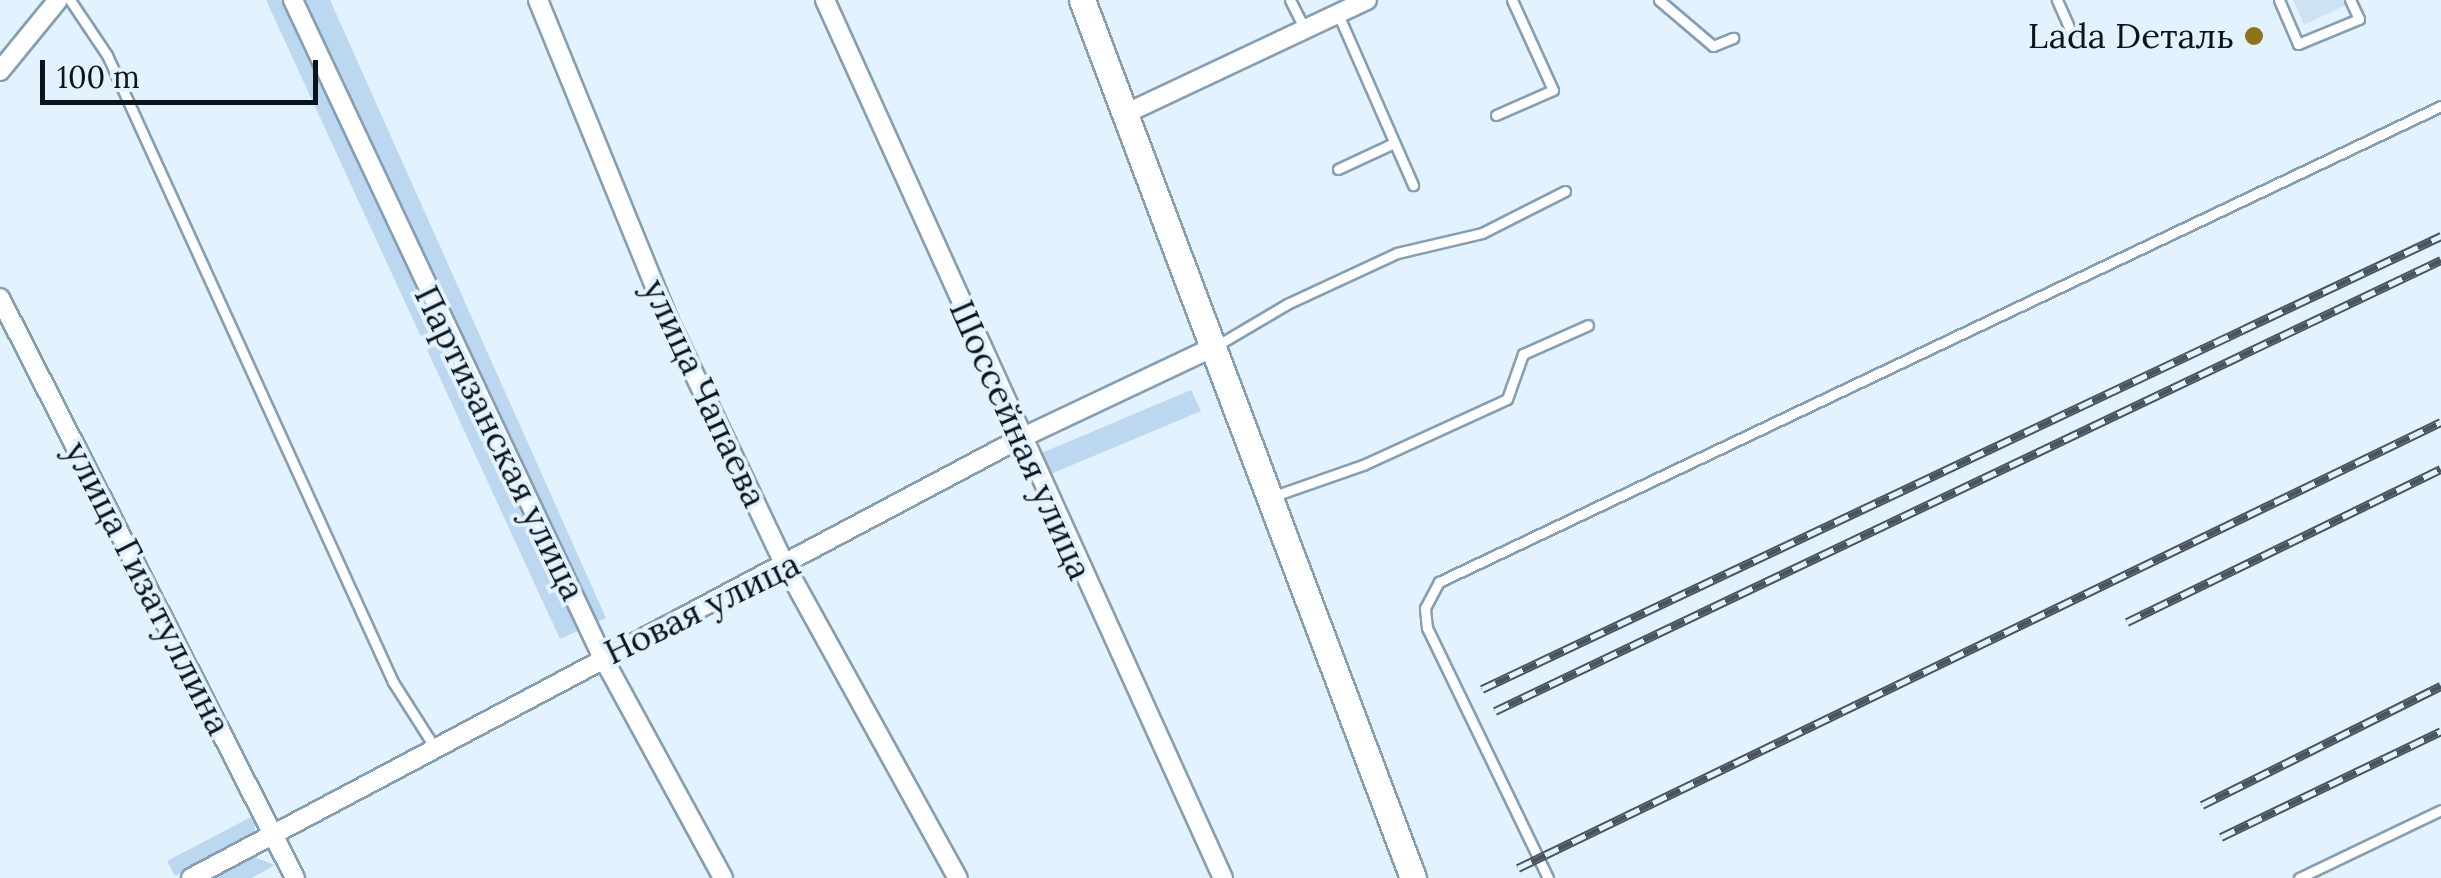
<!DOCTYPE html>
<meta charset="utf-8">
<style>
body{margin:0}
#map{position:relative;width:2441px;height:878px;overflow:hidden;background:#e2f2fe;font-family:Lora,serif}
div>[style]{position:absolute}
.built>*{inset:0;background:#cfe2f2}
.green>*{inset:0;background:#bbd8f0}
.roads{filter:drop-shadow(2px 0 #859eb2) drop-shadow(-2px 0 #859eb2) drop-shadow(0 2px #859eb2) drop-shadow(0 -2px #859eb2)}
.lane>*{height:9px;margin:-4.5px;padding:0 4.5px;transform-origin:4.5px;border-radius:4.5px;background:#fff}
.street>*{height:18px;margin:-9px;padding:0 9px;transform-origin:9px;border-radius:9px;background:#fff}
.secondary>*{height:25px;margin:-12.5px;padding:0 12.5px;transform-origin:12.5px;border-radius:12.5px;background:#fff}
.rail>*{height:9px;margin-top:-4.5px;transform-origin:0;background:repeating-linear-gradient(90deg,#e2f2fe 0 15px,#49545c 0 30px);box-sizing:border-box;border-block:2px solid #49545c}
.dots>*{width:28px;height:28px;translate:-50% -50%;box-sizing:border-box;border:5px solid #e2f2fe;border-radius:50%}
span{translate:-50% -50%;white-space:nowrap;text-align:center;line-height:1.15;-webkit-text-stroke:8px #e2f2fe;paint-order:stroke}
.poi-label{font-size:35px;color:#0b141b}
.right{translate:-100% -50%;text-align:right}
.street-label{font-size:35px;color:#0b141b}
.scale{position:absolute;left:40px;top:60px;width:278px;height:45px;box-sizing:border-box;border:5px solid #0b141b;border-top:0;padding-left:12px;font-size:30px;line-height:35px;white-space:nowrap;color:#0b141b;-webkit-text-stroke:8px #e2f2fe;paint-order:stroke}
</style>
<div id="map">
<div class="built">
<i style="clip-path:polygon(2293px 0,2356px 0,2304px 25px)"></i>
</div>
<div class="green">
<i style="clip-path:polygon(266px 0,330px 0,606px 618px,560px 639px)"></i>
<i style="clip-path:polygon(1191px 390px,1201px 411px,1046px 476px,1037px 455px)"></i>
<i style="clip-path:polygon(255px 815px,255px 834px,175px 876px,167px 861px)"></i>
<i style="clip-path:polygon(254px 857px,275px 865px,252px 878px,215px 878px)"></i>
</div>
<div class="roads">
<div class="lane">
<i style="left:70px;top:0;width:66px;rotate:56.1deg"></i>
<i style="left:107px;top:55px;width:689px;rotate:65.48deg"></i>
<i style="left:393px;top:682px;width:78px;rotate:57.5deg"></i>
<i style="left:1290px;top:0;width:33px;rotate:63deg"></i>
<i style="left:1659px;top:0;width:71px;rotate:40.4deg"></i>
<i style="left:1713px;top:46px;width:22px;rotate:-22deg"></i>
<i style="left:2057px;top:0;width:35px;rotate:66deg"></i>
<i style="left:2279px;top:0;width:48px;rotate:66.6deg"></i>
<i style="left:2298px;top:44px;width:66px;rotate:-22.3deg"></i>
<i style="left:2359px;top:19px;width:21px;rotate:-115deg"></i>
<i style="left:1338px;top:14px;width:187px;rotate:66.3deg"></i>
<i style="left:1496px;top:115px;width:62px;rotate:-23.7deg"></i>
<i style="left:1553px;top:90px;width:99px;rotate:-114.5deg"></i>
<i style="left:1338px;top:169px;width:62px;rotate:-24.9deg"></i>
<i style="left:1216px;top:346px;width:82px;rotate:-30.6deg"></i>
<i style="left:1287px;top:304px;width:121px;rotate:-24.9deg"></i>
<i style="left:1397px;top:253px;width:87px;rotate:-13.2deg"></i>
<i style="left:1482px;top:233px;width:93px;rotate:-26.8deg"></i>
<i style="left:1274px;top:496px;width:94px;rotate:-19.2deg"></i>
<i style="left:1363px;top:465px;width:158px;rotate:-24.6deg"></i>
<i style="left:1507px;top:399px;width:48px;rotate:-70.4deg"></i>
<i style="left:1523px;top:354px;width:71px;rotate:-24deg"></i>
<i style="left:1548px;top:878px;width:278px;rotate:-115.8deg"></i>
<i style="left:1427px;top:628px;width:20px;rotate:-96deg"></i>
<i style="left:1425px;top:608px;width:30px;rotate:-62deg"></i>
<i style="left:1439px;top:582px;width:1109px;rotate:-25.41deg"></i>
<i style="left:2299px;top:878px;width:157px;rotate:-25.6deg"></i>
</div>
<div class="street">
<i style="left:293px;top:0;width:725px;rotate:64.78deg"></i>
<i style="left:602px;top:656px;width:253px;rotate:61.4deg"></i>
<i style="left:538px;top:0;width:347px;rotate:67.8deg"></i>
<i style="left:669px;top:321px;width:272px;rotate:64.6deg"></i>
<i style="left:786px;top:567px;width:355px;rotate:61.1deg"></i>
<i style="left:825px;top:0;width:964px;rotate:65.62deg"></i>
<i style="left:0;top:71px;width:92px;rotate:-50.8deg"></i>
<i style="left:1129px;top:112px;width:263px;rotate:-25.2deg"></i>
<i style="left:0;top:298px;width:651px;rotate:63.04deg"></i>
<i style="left:191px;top:878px;width:937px;rotate:-27.93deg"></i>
<i style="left:1019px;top:439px;width:218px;rotate:-25.3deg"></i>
</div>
<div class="secondary">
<i style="left:1082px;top:0;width:938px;rotate:69.34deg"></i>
</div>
</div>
<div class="rail">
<i style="left:2127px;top:622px;width:349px;rotate:-26deg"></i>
<i style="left:1482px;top:689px;width:1061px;rotate:-25.28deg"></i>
<i style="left:1495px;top:711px;width:1048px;rotate:-25.49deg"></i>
<i style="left:2202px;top:805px;width:267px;rotate:-26.5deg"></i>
<i style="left:2221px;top:837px;width:244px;rotate:-25.7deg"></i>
<i style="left:1518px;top:868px;width:1025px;rotate:-25.79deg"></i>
</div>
<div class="dots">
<i style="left:2254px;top:36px;background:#8d7418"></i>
</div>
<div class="poi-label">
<span class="right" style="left:2234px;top:36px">Lada Dеталь</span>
</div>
<div class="street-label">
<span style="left:705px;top:393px;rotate:65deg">улица Чапаева</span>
<span style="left:1021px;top:440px;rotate:66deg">Шоссейная улица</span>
<span style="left:500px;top:443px;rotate:64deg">Партизанская улица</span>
<span style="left:148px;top:588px;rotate:63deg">улица Гизатуллина</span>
<span style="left:702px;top:608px;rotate:-26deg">Новая улица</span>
</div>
<div class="scale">100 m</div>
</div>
